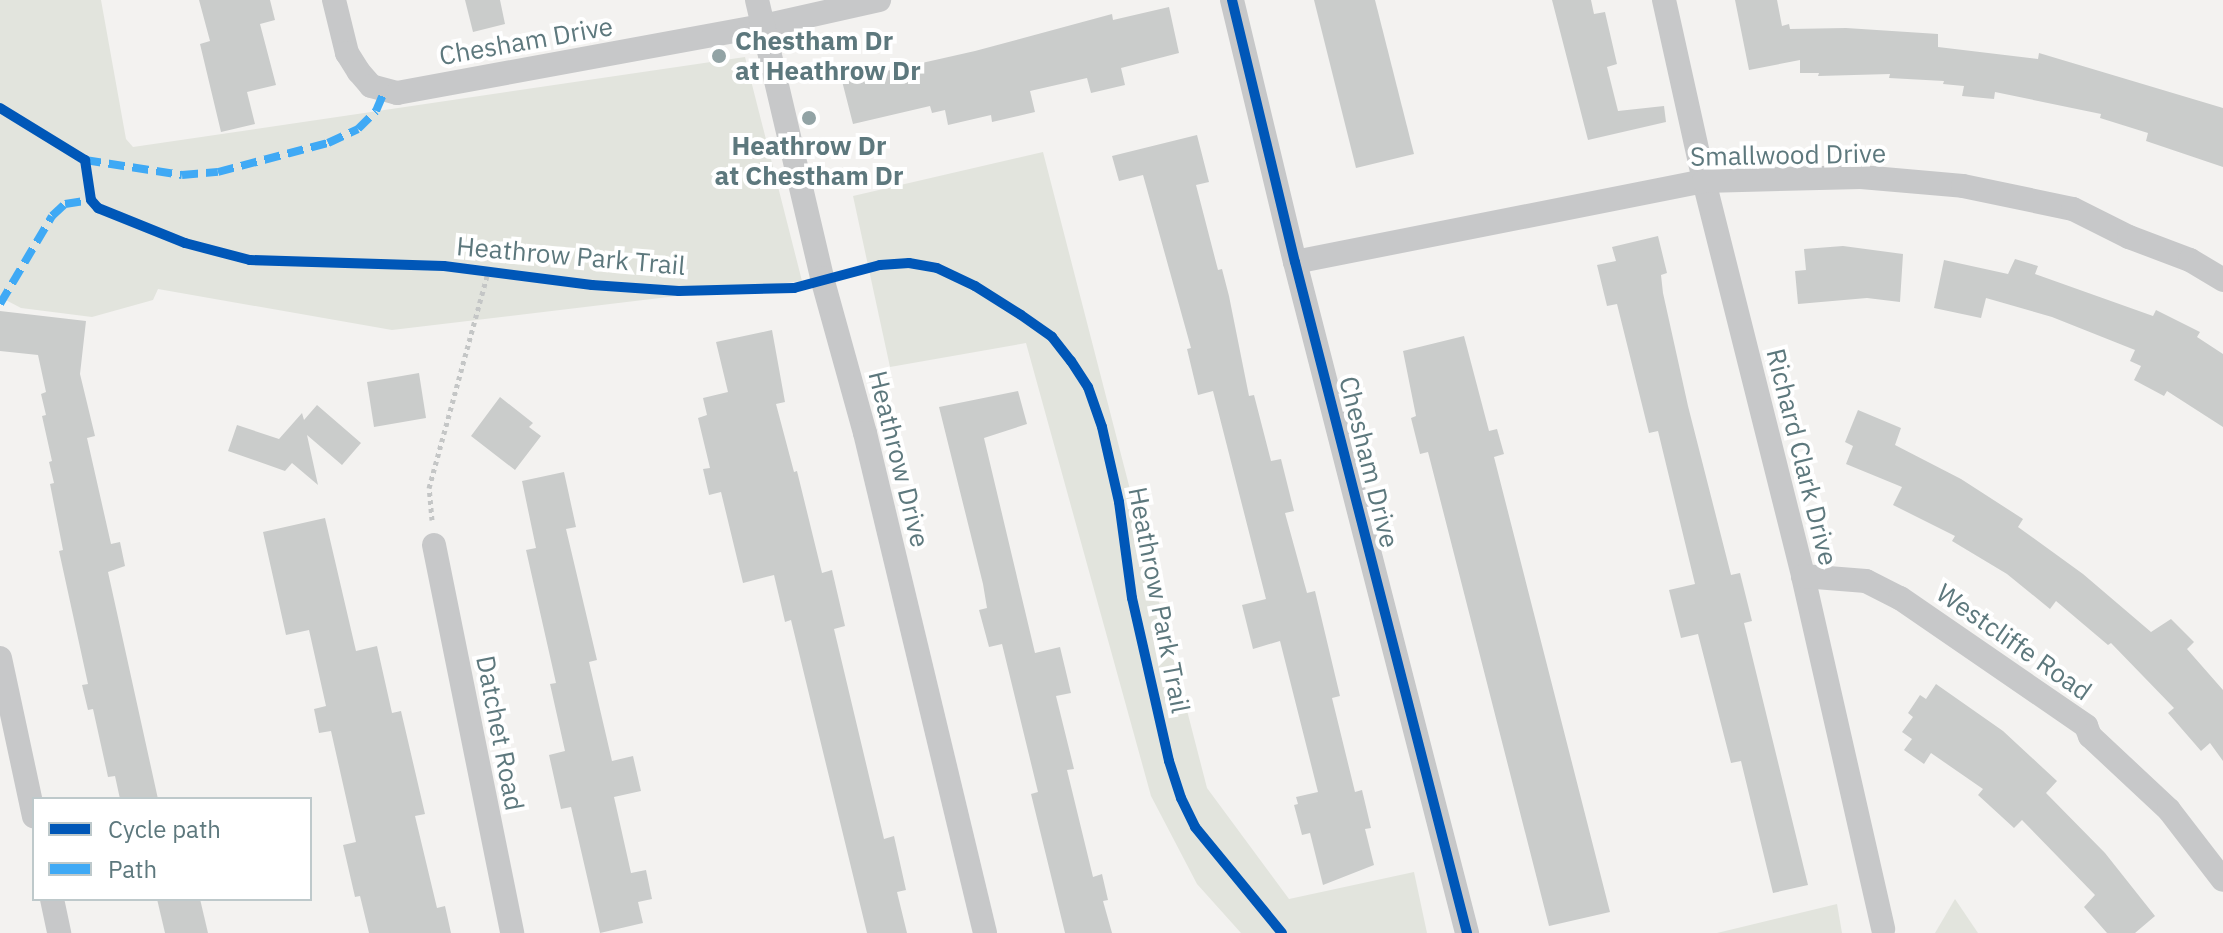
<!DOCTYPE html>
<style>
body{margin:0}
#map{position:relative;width:2223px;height:933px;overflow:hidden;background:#f3f2f0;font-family:"IBM Plex Sans",sans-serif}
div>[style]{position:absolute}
.green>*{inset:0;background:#e2e4dd}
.building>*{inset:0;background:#cacccb}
.path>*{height:5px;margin-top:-2.5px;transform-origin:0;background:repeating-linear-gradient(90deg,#c4c6c6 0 4px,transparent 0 8px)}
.minor>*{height:24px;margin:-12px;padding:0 12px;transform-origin:12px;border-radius:12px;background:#c7c8c9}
.quiet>*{height:8px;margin-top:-4px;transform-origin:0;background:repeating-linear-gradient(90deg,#3fa9f5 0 16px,transparent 0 24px)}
.cycleway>*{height:10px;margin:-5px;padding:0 5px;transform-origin:5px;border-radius:5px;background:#0057b8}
.dots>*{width:22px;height:22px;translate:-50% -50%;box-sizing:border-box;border:4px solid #fff;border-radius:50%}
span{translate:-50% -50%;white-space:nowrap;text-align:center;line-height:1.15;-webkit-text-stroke:8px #fff;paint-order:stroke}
.street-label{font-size:26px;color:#5d787d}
.poi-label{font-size:26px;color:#5d787d;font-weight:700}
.left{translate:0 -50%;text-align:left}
.legend{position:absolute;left:32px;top:797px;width:280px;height:104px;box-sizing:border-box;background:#fff;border:2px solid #bec9cb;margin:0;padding:10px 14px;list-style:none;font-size:24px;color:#5d787d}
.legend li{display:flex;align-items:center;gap:16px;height:40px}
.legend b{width:40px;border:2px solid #bec9cb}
</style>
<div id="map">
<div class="green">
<i style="clip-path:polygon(0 0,101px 0,126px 139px,133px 147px,745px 57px,802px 281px,392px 330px,158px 289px,153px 300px,92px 317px,21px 308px,0 297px)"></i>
<i style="clip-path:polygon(1043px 152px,1207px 788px,1289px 899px,1414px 872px,1427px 933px,1241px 933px,1197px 884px,1151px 796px,1026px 343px,890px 367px,853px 196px)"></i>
<i style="clip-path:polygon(1955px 899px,1978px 933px,1935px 933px)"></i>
<i style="clip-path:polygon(1837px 904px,1842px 933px,1717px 933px)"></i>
</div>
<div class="building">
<i style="clip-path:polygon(199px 0,270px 0,275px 20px,260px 24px,276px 85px,247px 92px,255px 124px,221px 132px,200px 44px,210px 41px)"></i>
<i style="clip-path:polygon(465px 0,500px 0,505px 24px,473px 32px)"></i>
<i style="clip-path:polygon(1314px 0,1375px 0,1414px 154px,1356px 168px)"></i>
<i style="clip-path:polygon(1552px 0,1591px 0,1594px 14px,1605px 12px,1617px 64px,1607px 67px,1618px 111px,1664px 106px,1666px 122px,1588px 140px)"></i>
<i style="clip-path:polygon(1735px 0,1777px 0,1782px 26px,1789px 24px,1790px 29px,1846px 28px,1938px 34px,1938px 47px,2038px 59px,2039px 53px,2223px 108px,2223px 167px,2146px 141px,2148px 133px,2100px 118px,2101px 114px,1995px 92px,1994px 99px,1962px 96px,1964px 86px,1943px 84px,1944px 81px,1889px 78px,1890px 74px,1818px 76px,1819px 73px,1800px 73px,1800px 60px,1749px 70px)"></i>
<i style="clip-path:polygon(1169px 7px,1179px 53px,1121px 68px,1125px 85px,1091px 93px,1087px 78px,1030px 91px,1035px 112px,992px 122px,991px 115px,948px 125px,945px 110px,932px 113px,930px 106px,853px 124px,842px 81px,975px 51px,1112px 14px,1113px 20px)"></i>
<i style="clip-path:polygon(1197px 135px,1209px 182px,1196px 185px,1218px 270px,1222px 269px,1229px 296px,1249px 396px,1254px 395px,1271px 461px,1281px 459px,1294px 511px,1285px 513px,1307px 593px,1315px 591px,1340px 696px,1332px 698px,1355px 792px,1362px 790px,1371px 828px,1365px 829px,1374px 865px,1323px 885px,1310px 833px,1302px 835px,1294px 805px,1298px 804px,1296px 797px,1318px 792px,1280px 641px,1253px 649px,1242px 605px,1266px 599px,1213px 391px,1198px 395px,1187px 349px,1191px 348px,1143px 175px,1119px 181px,1112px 156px)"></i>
<i style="clip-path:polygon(1658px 236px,1667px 273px,1661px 275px,1663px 293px,1688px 406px,1731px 575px,1740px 573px,1752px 621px,1744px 623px,1808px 885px,1773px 893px,1741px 761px,1731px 763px,1698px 634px,1681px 638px,1669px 590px,1695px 584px,1658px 431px,1649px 433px,1617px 304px,1607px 306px,1597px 265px,1616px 261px,1612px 247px)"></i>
<i style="clip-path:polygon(1843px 246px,1903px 254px,1900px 302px,1867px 298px,1798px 304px,1795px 271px,1806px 270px,1804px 249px)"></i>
<i style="clip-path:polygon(2015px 259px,2038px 266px,2035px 274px,2153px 316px,2156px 310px,2200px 332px,2197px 337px,2223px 354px,2223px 427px,2167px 391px,2164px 396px,2134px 380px,2141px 366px,2130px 361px,2135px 350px,2052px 317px,1986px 298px,1981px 318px,1934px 308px,1944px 260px,2008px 274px)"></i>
<i style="clip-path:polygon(0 311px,86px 321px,80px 374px,95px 436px,87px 438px,111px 544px,120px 542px,125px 566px,108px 572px,158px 799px,120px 799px,115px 776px,108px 777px,93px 709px,88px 710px,82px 685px,88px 684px,59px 551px,63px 550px,50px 484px,54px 483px,49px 462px,52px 461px,42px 416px,46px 415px,41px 394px,46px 392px,38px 355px,0 351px)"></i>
<i style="clip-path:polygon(772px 330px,785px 402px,776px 404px,794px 472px,797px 471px,822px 573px,832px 570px,845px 626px,834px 629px,884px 839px,894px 836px,906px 890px,897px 892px,907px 933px,867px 933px,791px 620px,785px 622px,774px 575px,743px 583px,721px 492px,709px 495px,703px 469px,710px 468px,698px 418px,707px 415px,703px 398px,728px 392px,716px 342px)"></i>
<i style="clip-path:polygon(1464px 336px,1489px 431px,1497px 429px,1504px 454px,1494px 457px,1610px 912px,1549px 926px,1428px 452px,1420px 454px,1411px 418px,1416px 416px,1403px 351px)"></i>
<i style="clip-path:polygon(419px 373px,426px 418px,374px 427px,367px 382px)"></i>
<i style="clip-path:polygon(1018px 391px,1027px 424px,984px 438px,1035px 653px,1060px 647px,1071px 693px,1056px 696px,1074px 769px,1067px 770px,1093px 877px,1102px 874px,1108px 900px,1103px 901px,1112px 933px,1065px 933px,1031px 794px,1038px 792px,1002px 644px,989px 647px,979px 610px,987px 608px,983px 584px,939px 407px)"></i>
<i style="clip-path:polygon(500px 397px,533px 423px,529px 427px,541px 436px,515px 470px,471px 436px)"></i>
<i style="clip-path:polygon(317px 405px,361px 443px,342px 465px,307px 435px,318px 485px,292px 463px,285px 471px,228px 451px,237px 425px,279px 439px,302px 413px,304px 420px)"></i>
<i style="clip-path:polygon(1858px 410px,1901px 428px,1895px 445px,1961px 479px,2023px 519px,2018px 527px,2083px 574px,2151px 632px,2171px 619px,2194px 642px,2187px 649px,2223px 690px,2223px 761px,2210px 743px,2201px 751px,2168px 713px,2174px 708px,2111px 643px,2108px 645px,2056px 601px,2050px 609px,2007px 574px,1952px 541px,1955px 536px,1893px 505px,1902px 487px,1846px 464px,1853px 446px,1845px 442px)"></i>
<i style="clip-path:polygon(564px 472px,576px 527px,566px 529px,597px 660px,589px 662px,612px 761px,633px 756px,641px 791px,614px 797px,631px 873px,646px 870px,652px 899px,638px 902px,643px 923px,600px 933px,571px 807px,561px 809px,549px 755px,565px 751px,550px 684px,556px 683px,526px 550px,536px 548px,522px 481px)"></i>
<i style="clip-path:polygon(325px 518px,356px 651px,377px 646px,392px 713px,401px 711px,425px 814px,415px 816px,437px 908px,445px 906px,451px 933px,369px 933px,360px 896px,355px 897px,343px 845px,356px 842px,331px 731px,319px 733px,314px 709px,326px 706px,309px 630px,286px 635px,263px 532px)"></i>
<i style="clip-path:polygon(1936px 684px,2003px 731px,2057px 781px,2046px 793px,2105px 853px,2155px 916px,2135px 933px,2107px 933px,2084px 907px,2095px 895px,2022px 820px,2014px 828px,1978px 795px,1983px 789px,1931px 753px,1924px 764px,1904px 750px,1912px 739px,1902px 732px,1913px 717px,1908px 713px,1920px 695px,1926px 699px)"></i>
<i style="clip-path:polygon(157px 899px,200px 899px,208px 933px,165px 933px)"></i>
</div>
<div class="path">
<i style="left:432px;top:520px;width:32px;rotate:-95deg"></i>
<i style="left:429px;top:488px;width:223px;rotate:-74.7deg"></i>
</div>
<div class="minor">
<i style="left:334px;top:0;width:55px;rotate:76.2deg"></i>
<i style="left:347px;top:53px;width:22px;rotate:58deg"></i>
<i style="left:359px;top:72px;width:18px;rotate:49deg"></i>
<i style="left:371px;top:86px;width:27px;rotate:15deg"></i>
<i style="left:397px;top:93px;width:372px;rotate:-10.4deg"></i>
<i style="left:763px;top:26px;width:119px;rotate:-12.6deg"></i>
<i style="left:757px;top:0;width:285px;rotate:76.8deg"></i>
<i style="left:822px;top:278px;width:161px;rotate:74.5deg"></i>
<i style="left:865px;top:433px;width:514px;rotate:76.5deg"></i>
<i style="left:1232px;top:0;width:269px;rotate:76.5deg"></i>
<i style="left:1295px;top:262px;width:693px;rotate:75.62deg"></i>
<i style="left:1664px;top:0;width:185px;rotate:77.5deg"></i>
<i style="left:1704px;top:181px;width:407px;rotate:75.9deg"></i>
<i style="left:1803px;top:576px;width:362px;rotate:77.2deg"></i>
<i style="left:1295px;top:262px;width:417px;rotate:-11.2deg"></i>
<i style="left:1704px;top:181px;width:157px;rotate:-1.5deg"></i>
<i style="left:1861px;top:177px;width:102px;rotate:5deg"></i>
<i style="left:1963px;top:186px;width:112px;rotate:11.8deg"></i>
<i style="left:2073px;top:209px;width:63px;rotate:26.6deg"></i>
<i style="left:2129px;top:237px;width:65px;rotate:20.7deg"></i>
<i style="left:2190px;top:260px;width:39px;rotate:31deg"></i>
<i style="left:434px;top:545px;width:396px;rotate:78.6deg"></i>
<i style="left:1803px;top:576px;width:63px;rotate:4.5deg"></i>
<i style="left:1866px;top:581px;width:38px;rotate:27deg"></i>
<i style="left:1900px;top:598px;width:226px;rotate:34.5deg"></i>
<i style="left:2086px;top:726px;width:11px;rotate:68deg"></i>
<i style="left:2090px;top:736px;width:108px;rotate:43.1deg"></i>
<i style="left:2169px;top:810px;width:88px;rotate:52.4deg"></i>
<i style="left:0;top:658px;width:162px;rotate:77.9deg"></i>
<i style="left:52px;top:899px;width:35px;rotate:78deg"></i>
</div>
<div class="quiet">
<i style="left:85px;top:160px;width:98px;rotate:8.8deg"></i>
<i style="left:182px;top:175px;width:36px;rotate:-5deg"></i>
<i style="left:218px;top:172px;width:114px;rotate:-14.8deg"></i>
<i style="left:328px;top:143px;width:33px;rotate:-25deg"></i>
<i style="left:358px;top:129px;width:25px;rotate:-45deg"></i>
<i style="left:376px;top:111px;width:21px;rotate:-67deg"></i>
<i style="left:0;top:304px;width:102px;rotate:-59.4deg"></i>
<i style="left:52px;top:216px;width:18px;rotate:-43deg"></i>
<i style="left:65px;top:204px;width:26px;rotate:-9deg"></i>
</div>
<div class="cycleway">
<i style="left:1232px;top:0;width:269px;rotate:76.5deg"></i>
<i style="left:1295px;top:262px;width:693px;rotate:75.62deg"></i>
<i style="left:0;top:108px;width:100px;rotate:31.5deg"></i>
<i style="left:85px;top:160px;width:40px;rotate:81.5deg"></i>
<i style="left:91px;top:200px;width:11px;rotate:49deg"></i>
<i style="left:98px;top:208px;width:94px;rotate:21.9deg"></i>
<i style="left:185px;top:243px;width:67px;rotate:14.7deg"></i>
<i style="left:250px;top:260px;width:194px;rotate:1.8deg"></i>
<i style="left:444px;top:266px;width:149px;rotate:7.3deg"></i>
<i style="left:592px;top:285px;width:87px;rotate:3.9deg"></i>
<i style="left:679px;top:291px;width:115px;rotate:-1.5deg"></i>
<i style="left:794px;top:288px;width:89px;rotate:-15deg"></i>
<i style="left:880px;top:265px;width:29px;rotate:-4deg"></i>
<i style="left:909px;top:263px;width:28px;rotate:10deg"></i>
<i style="left:937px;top:268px;width:42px;rotate:25.3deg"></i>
<i style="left:975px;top:286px;width:54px;rotate:32.2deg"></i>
<i style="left:1021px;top:315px;width:38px;rotate:35deg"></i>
<i style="left:1052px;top:337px;width:31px;rotate:52deg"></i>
<i style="left:1071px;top:361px;width:31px;rotate:57deg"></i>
<i style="left:1088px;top:387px;width:42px;rotate:70.7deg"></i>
<i style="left:1102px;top:427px;width:77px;rotate:77.2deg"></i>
<i style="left:1119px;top:502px;width:97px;rotate:82.3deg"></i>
<i style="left:1132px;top:598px;width:167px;rotate:77.2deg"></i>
<i style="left:1169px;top:761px;width:39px;rotate:72deg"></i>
<i style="left:1181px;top:798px;width:32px;rotate:64deg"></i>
<i style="left:1195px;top:827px;width:137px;rotate:50.6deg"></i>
</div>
<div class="dots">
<i style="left:719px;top:56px;background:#92a3a5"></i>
<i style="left:809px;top:118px;background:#92a3a5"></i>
</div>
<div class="street-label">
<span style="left:526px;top:41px;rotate:-10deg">Chesham Drive</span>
<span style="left:1788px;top:155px;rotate:-1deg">Smallwood Drive</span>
<span style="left:571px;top:256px;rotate:5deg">Heathrow Park Trail</span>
<span style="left:1802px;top:457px;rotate:76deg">Richard Clark Drive</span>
<span style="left:899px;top:459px;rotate:76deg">Heathrow Drive</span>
<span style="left:1369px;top:462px;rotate:76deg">Chesham Drive</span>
<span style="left:1159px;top:600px;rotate:79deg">Heathrow Park Trail</span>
<span style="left:2014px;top:642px;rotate:35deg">Westcliffe Road</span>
<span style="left:500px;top:733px;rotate:79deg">Datchet Road</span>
</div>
<div class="poi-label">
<span class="left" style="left:735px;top:56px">Chestham Dr<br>at Heathrow Dr</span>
<span style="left:809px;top:161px">Heathrow Dr<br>at Chestham Dr</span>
</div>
<ul class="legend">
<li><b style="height:10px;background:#0057b8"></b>Cycle path</li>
<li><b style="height:10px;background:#3fa9f5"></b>Path</li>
</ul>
</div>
